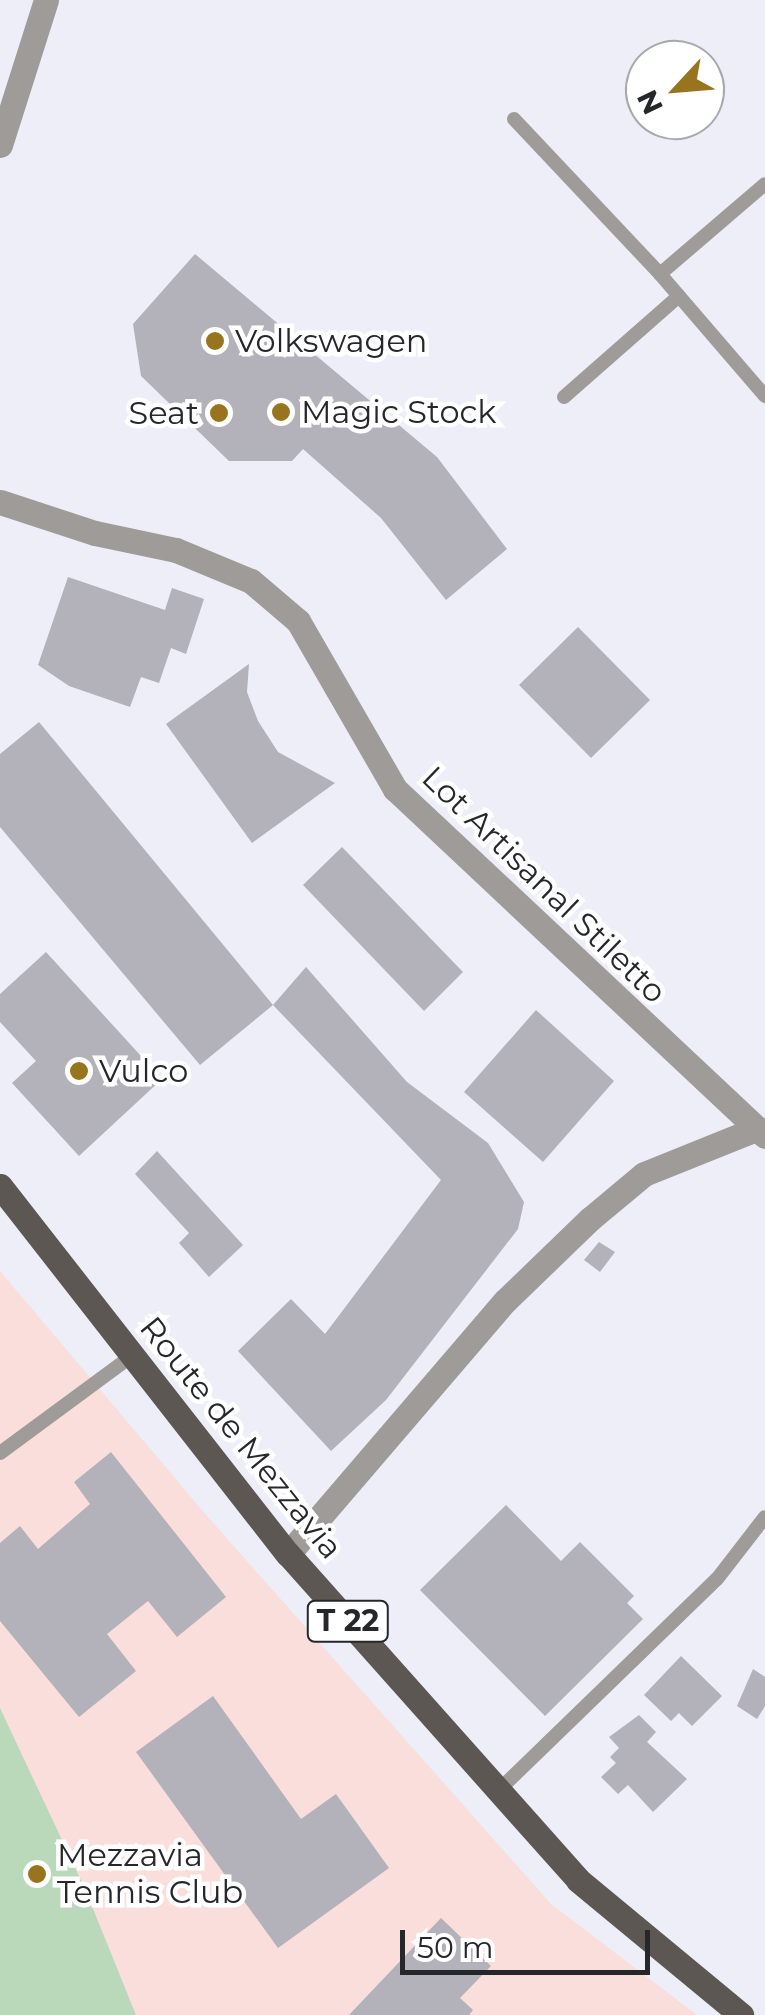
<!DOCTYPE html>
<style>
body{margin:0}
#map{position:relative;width:765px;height:2015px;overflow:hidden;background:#edeef7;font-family:Montserrat,sans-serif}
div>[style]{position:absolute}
.industrial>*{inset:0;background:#f9dedb}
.green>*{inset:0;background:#bad8ba}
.building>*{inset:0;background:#b3b1b9}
.lane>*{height:14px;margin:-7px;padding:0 7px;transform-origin:7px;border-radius:7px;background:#9e9b98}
.street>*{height:25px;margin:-12.5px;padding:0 12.5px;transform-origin:12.5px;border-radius:12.5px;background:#9e9b98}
.primary>*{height:25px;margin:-12.5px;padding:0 12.5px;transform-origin:12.5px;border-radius:12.5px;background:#5c5752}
.dots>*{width:28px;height:28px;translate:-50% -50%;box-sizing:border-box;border:5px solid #fff;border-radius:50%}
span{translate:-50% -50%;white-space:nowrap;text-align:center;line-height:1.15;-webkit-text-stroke:9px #fff;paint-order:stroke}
.shield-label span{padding:2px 8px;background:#fff;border:2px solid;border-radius:8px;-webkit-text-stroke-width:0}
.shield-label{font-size:30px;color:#26272a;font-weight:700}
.poi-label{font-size:32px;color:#26272a}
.left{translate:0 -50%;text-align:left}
.right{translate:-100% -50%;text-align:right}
.street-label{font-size:32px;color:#26272a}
.north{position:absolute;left:625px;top:40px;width:100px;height:100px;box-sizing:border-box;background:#fff;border:2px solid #a8a9aa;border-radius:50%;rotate:244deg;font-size:28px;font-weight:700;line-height:40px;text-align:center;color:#26272a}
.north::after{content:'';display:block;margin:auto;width:35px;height:45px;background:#99741e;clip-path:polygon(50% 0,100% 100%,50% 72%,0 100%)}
.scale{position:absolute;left:400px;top:1930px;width:250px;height:45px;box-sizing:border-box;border:5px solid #26272a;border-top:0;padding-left:12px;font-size:30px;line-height:35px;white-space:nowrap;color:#26272a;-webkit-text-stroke:8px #fff;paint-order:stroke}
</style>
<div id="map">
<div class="industrial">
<i style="clip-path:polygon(0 1271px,207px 1516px,551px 1904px,697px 2015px,0 2015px)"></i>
</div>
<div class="green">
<i style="clip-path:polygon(0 1708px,85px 1889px,136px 2015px,0 2015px)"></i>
</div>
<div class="building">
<i style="clip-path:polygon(195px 254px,437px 457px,507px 549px,446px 600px,381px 518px,303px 449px,292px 461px,229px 461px,141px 376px,133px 324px)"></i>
<i style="clip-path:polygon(68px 577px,165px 610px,172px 588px,204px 599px,186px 654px,171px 648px,159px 683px,141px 677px,130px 707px,69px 686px,38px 665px)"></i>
<i style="clip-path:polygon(578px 627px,650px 700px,591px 758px,519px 685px)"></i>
<i style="clip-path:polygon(249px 664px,247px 692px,258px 721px,278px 752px,335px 783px,252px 843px,166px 724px)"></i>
<i style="clip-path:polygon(39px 722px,273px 1005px,200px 1065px,0 827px,0 754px)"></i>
<i style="clip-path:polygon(342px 847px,463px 972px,424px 1011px,303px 885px)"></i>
<i style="clip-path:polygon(46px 952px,162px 1079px,79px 1156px,12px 1083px,36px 1061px,0 1022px,0 994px)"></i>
<i style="clip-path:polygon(306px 967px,407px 1082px,488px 1143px,524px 1202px,518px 1229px,386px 1400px,331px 1451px,238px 1351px,291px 1299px,325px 1334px,441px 1180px,273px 1005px)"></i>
<i style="clip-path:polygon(536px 1010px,614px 1081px,543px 1162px,464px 1092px)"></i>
<i style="clip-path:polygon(157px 1151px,243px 1245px,209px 1277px,179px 1243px,189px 1233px,135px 1174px)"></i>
<i style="clip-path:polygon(599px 1242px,615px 1252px,600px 1272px,584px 1260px)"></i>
<i style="clip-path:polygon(111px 1452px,226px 1597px,177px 1637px,148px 1601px,107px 1634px,136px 1671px,79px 1717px,0 1621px,0 1543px,20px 1526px,38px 1549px,90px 1504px,74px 1482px)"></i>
<i style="clip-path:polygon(506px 1505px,561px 1561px,580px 1542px,634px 1596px,627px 1603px,643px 1619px,545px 1716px,420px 1590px)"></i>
<i style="clip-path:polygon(681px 1656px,722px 1696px,692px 1726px,679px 1713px,671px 1721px,644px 1695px)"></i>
<i style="clip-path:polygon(753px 1669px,765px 1677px,765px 1706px,757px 1719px,737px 1706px)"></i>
<i style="clip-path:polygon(213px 1696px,301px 1819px,336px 1794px,389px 1868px,278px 1948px,136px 1752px)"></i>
<i style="clip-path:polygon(639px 1715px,656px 1732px,647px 1742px,687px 1779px,653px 1812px,628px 1785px,618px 1794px,601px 1777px,616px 1763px,610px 1757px,619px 1748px,609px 1737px)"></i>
<i style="clip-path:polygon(441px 1918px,491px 1966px,460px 1998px,473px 2010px,469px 2015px,349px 2015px)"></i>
</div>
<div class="lane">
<i style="left:514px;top:119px;width:213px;rotate:46.7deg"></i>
<i style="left:660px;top:274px;width:161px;rotate:49.3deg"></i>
<i style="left:660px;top:274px;width:138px;rotate:-40.6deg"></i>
<i style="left:564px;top:397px;width:153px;rotate:-41.3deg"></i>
<i style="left:0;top:1453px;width:165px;rotate:-36.4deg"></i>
<i style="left:499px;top:1790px;width:303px;rotate:-44.1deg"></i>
<i style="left:717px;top:1579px;width:78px;rotate:-52.3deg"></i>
</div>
<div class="street">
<i style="left:0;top:145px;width:152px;rotate:-72.4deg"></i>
<i style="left:0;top:502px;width:100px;rotate:18.1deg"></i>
<i style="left:95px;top:533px;width:83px;rotate:11.9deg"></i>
<i style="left:176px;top:550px;width:81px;rotate:22.5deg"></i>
<i style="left:251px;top:581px;width:62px;rotate:40.4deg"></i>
<i style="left:298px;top:621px;width:194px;rotate:60deg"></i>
<i style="left:395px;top:789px;width:507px;rotate:43.16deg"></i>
<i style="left:288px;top:1554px;width:333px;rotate:-49.4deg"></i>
<i style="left:505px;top:1301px;width:118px;rotate:-44deg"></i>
<i style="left:590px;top:1219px;width:70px;rotate:-39.8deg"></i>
<i style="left:644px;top:1174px;width:121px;rotate:-21.9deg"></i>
</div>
<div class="primary">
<i style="left:0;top:1186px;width:467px;rotate:52deg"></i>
<i style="left:288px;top:1554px;width:436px;rotate:48.3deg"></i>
<i style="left:578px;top:1880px;width:212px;rotate:39.6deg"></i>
</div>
<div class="dots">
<i style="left:215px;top:341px;background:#99741e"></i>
<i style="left:281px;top:412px;background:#99741e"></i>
<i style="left:219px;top:413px;background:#99741e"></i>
<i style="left:79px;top:1071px;background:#99741e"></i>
<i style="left:37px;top:1874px;background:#99741e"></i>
</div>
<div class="shield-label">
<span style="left:348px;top:1621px">T 22</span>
</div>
<div class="poi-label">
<span class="left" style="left:235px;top:341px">Volkswagen</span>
<span class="left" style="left:301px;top:412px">Magic Stock</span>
<span class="right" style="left:199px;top:413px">Seat</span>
<span class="left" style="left:99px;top:1071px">Vulco</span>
<span class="left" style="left:57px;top:1874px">Mezzavia<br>Tennis Club</span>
</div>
<div class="street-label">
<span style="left:544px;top:885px;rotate:44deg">Lot Artisanal Stiletto</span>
<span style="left:241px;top:1438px;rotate:51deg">Route de Mezzavia</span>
</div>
<div class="north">N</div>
<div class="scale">50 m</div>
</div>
